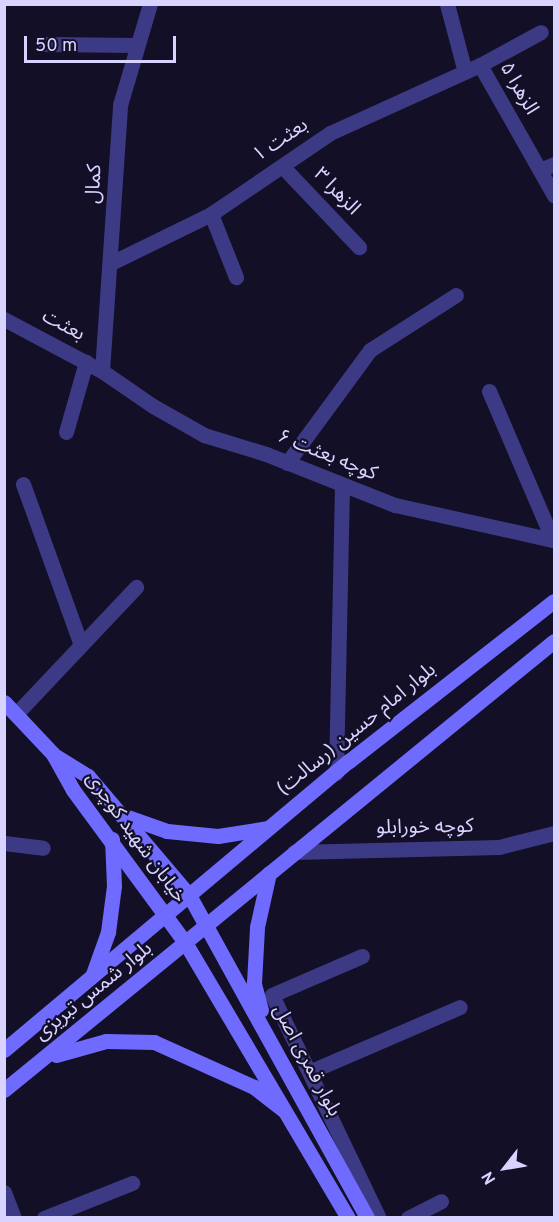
<!DOCTYPE html>
<meta charset="utf-8">
<style>
body{margin:0}
#map{position:relative;width:559px;height:1222px;overflow:hidden;background:#130f26;font-family:Overpass,"Noto Sans Arabic",sans-serif}
div>[style]{position:absolute}
.street>*{height:15px;margin:-7.5px;padding:0 7.5px;transform-origin:7.5px;border-radius:7.5px;background:#3d3a85}
.secondary>*{height:15px;margin:-7.5px;padding:0 7.5px;transform-origin:7.5px;border-radius:7.5px;background:#6f6bff}
span{translate:-50% -50%;white-space:nowrap;text-align:center;line-height:1.15;-webkit-text-stroke:4.5px #130f26;paint-order:stroke}
.street-label{font-size:20px;color:#d9d4ff}
.frame{position:absolute;inset:0;border:6px solid #d9d4ff;pointer-events:none}
.north{position:absolute;left:475px;top:1138px;width:60px;height:60px;-webkit-text-stroke:4px #130f26;paint-order:stroke;rotate:239deg;font-size:16px;font-weight:700;line-height:24px;text-align:center;color:#d9d4ff}
.north::after{content:'';display:block;margin:auto;width:21px;height:27px;background:#d9d4ff;clip-path:polygon(50% 0,100% 100%,50% 72%,0 100%)}
.scale{position:absolute;left:24px;top:36px;width:152px;height:27px;box-sizing:border-box;border:3px solid #d9d4ff;border-top:0;padding-left:8px;font-size:18px;line-height:21px;white-space:nowrap;color:#d9d4ff;-webkit-text-stroke:4px #130f26;paint-order:stroke}
</style>
<div id="map">
<div class="street">
<i style="left:447px;top:4px;width:70px;rotate:75.2deg"></i>
<i style="left:43px;top:44px;width:94px;rotate:0.6deg"></i>
<i style="left:480px;top:65px;width:150px;rotate:60.4deg"></i>
<i style="left:282px;top:166px;width:112px;rotate:46.5deg"></i>
<i style="left:540px;top:170px;width:15px;rotate:-23deg"></i>
<i style="left:211px;top:214px;width:68px;rotate:68.4deg"></i>
<i style="left:111px;top:263px;width:111px;rotate:-26.1deg"></i>
<i style="left:211px;top:214px;width:144px;rotate:-34.2deg"></i>
<i style="left:330px;top:133px;width:165px;rotate:-24.4deg"></i>
<i style="left:480px;top:65px;width:69px;rotate:-28.4deg"></i>
<i style="left:4px;top:319px;width:111px;rotate:28deg"></i>
<i style="left:102px;top:371px;width:62px;rotate:34.5deg"></i>
<i style="left:153px;top:406px;width:59px;rotate:29.6deg"></i>
<i style="left:204px;top:435px;width:65px;rotate:17deg"></i>
<i style="left:266px;top:454px;width:139px;rotate:21.6deg"></i>
<i style="left:395px;top:505px;width:162px;rotate:12.5deg"></i>
<i style="left:102px;top:371px;width:267px;rotate:-86.1deg"></i>
<i style="left:120px;top:105px;width:105px;rotate:-73.5deg"></i>
<i style="left:489px;top:391px;width:162px;rotate:66.8deg"></i>
<i style="left:66px;top:432px;width:73px;rotate:-74.1deg"></i>
<i style="left:287px;top:463px;width:140px;rotate:-53.7deg"></i>
<i style="left:370px;top:350px;width:102px;rotate:-32.6deg"></i>
<i style="left:23px;top:484px;width:171px;rotate:70.2deg"></i>
<i style="left:16px;top:714px;width:175px;rotate:-46.6deg"></i>
<i style="left:336px;top:773px;width:287px;rotate:-88.8deg"></i>
<i style="left:4px;top:843px;width:39px;rotate:7deg"></i>
<i style="left:294px;top:852px;width:205px;rotate:-1.4deg"></i>
<i style="left:499px;top:847px;width:57px;rotate:-14.3deg"></i>
<i style="left:362px;top:956px;width:98px;rotate:156.6deg"></i>
<i style="left:272px;top:995px;width:247px;rotate:64.4deg"></i>
<i style="left:309px;top:1072px;width:164px;rotate:-23.3deg"></i>
<i style="left:4px;top:1192px;width:28px;rotate:69deg"></i>
<i style="left:44px;top:1218px;width:95px;rotate:-21.7deg"></i>
<i style="left:408px;top:1218px;width:37px;rotate:-27deg"></i>
</div>
<div class="secondary">
<i style="left:4px;top:702px;width:71px;rotate:46.7deg"></i>
<i style="left:53px;top:754px;width:41px;rotate:60.9deg"></i>
<i style="left:73px;top:790px;width:191px;rotate:53.7deg"></i>
<i style="left:186px;top:944px;width:318px;rotate:59.4deg"></i>
<i style="left:54px;top:755px;width:40px;rotate:32deg"></i>
<i style="left:88px;top:776px;width:156px;rotate:49.7deg"></i>
<i style="left:189px;top:895px;width:369px;rotate:61.1deg"></i>
<i style="left:122px;top:815px;width:48px;rotate:19.6deg"></i>
<i style="left:167px;top:831px;width:51px;rotate:5.6deg"></i>
<i style="left:218px;top:836px;width:51px;rotate:-9.1deg"></i>
<i style="left:93px;top:974px;width:45px;rotate:-70.3deg"></i>
<i style="left:108px;top:932px;width:46px;rotate:-82.6deg"></i>
<i style="left:114px;top:886px;width:47px;rotate:-92.4deg"></i>
<i style="left:261px;top:1010px;width:28px;rotate:-105deg"></i>
<i style="left:254px;top:983px;width:56px;rotate:-86.9deg"></i>
<i style="left:257px;top:927px;width:55px;rotate:-77.5deg"></i>
<i style="left:4px;top:1050px;width:450px;rotate:-40deg"></i>
<i style="left:349px;top:761px;width:260px;rotate:-38deg"></i>
<i style="left:56px;top:1055px;width:52px;rotate:-15.6deg"></i>
<i style="left:106px;top:1041px;width:48px;rotate:1.2deg"></i>
<i style="left:154px;top:1042px;width:110px;rotate:24.2deg"></i>
<i style="left:254px;top:1087px;width:37px;rotate:38deg"></i>
<i style="left:4px;top:1090px;width:710px;rotate:-39.23deg"></i>
</div>
<div class="street-label">
<span style="left:518px;top:89px;rotate:60deg">الزهرا ۵</span>
<span style="left:281px;top:141px;rotate:-34deg">بعثت ۱</span>
<span style="left:95px;top:184px;rotate:-87deg">کمال</span>
<span style="left:336px;top:192px;rotate:46deg">الزهرا ۳</span>
<span style="left:63px;top:326px;rotate:28deg">بعثت</span>
<span style="left:327px;top:456px;rotate:22deg">کوچه بعثت ۶</span>
<span style="left:357px;top:730px;rotate:-39deg">بلوار امام حسین (رسالت)</span>
<span style="left:425px;top:828px;rotate:-1deg">کوچه خورابلو</span>
<span style="left:135px;top:838px;rotate:54deg">خیابان شهید کوچری</span>
<span style="left:94px;top:992px;rotate:-39deg">بلوار شمس تبریزی</span>
<span style="left:306px;top:1061px;rotate:62deg">بلوار قمری اصل</span>
</div>
<div class="frame"></div>
<div class="north">N</div>
<div class="scale">50 m</div>
</div>
